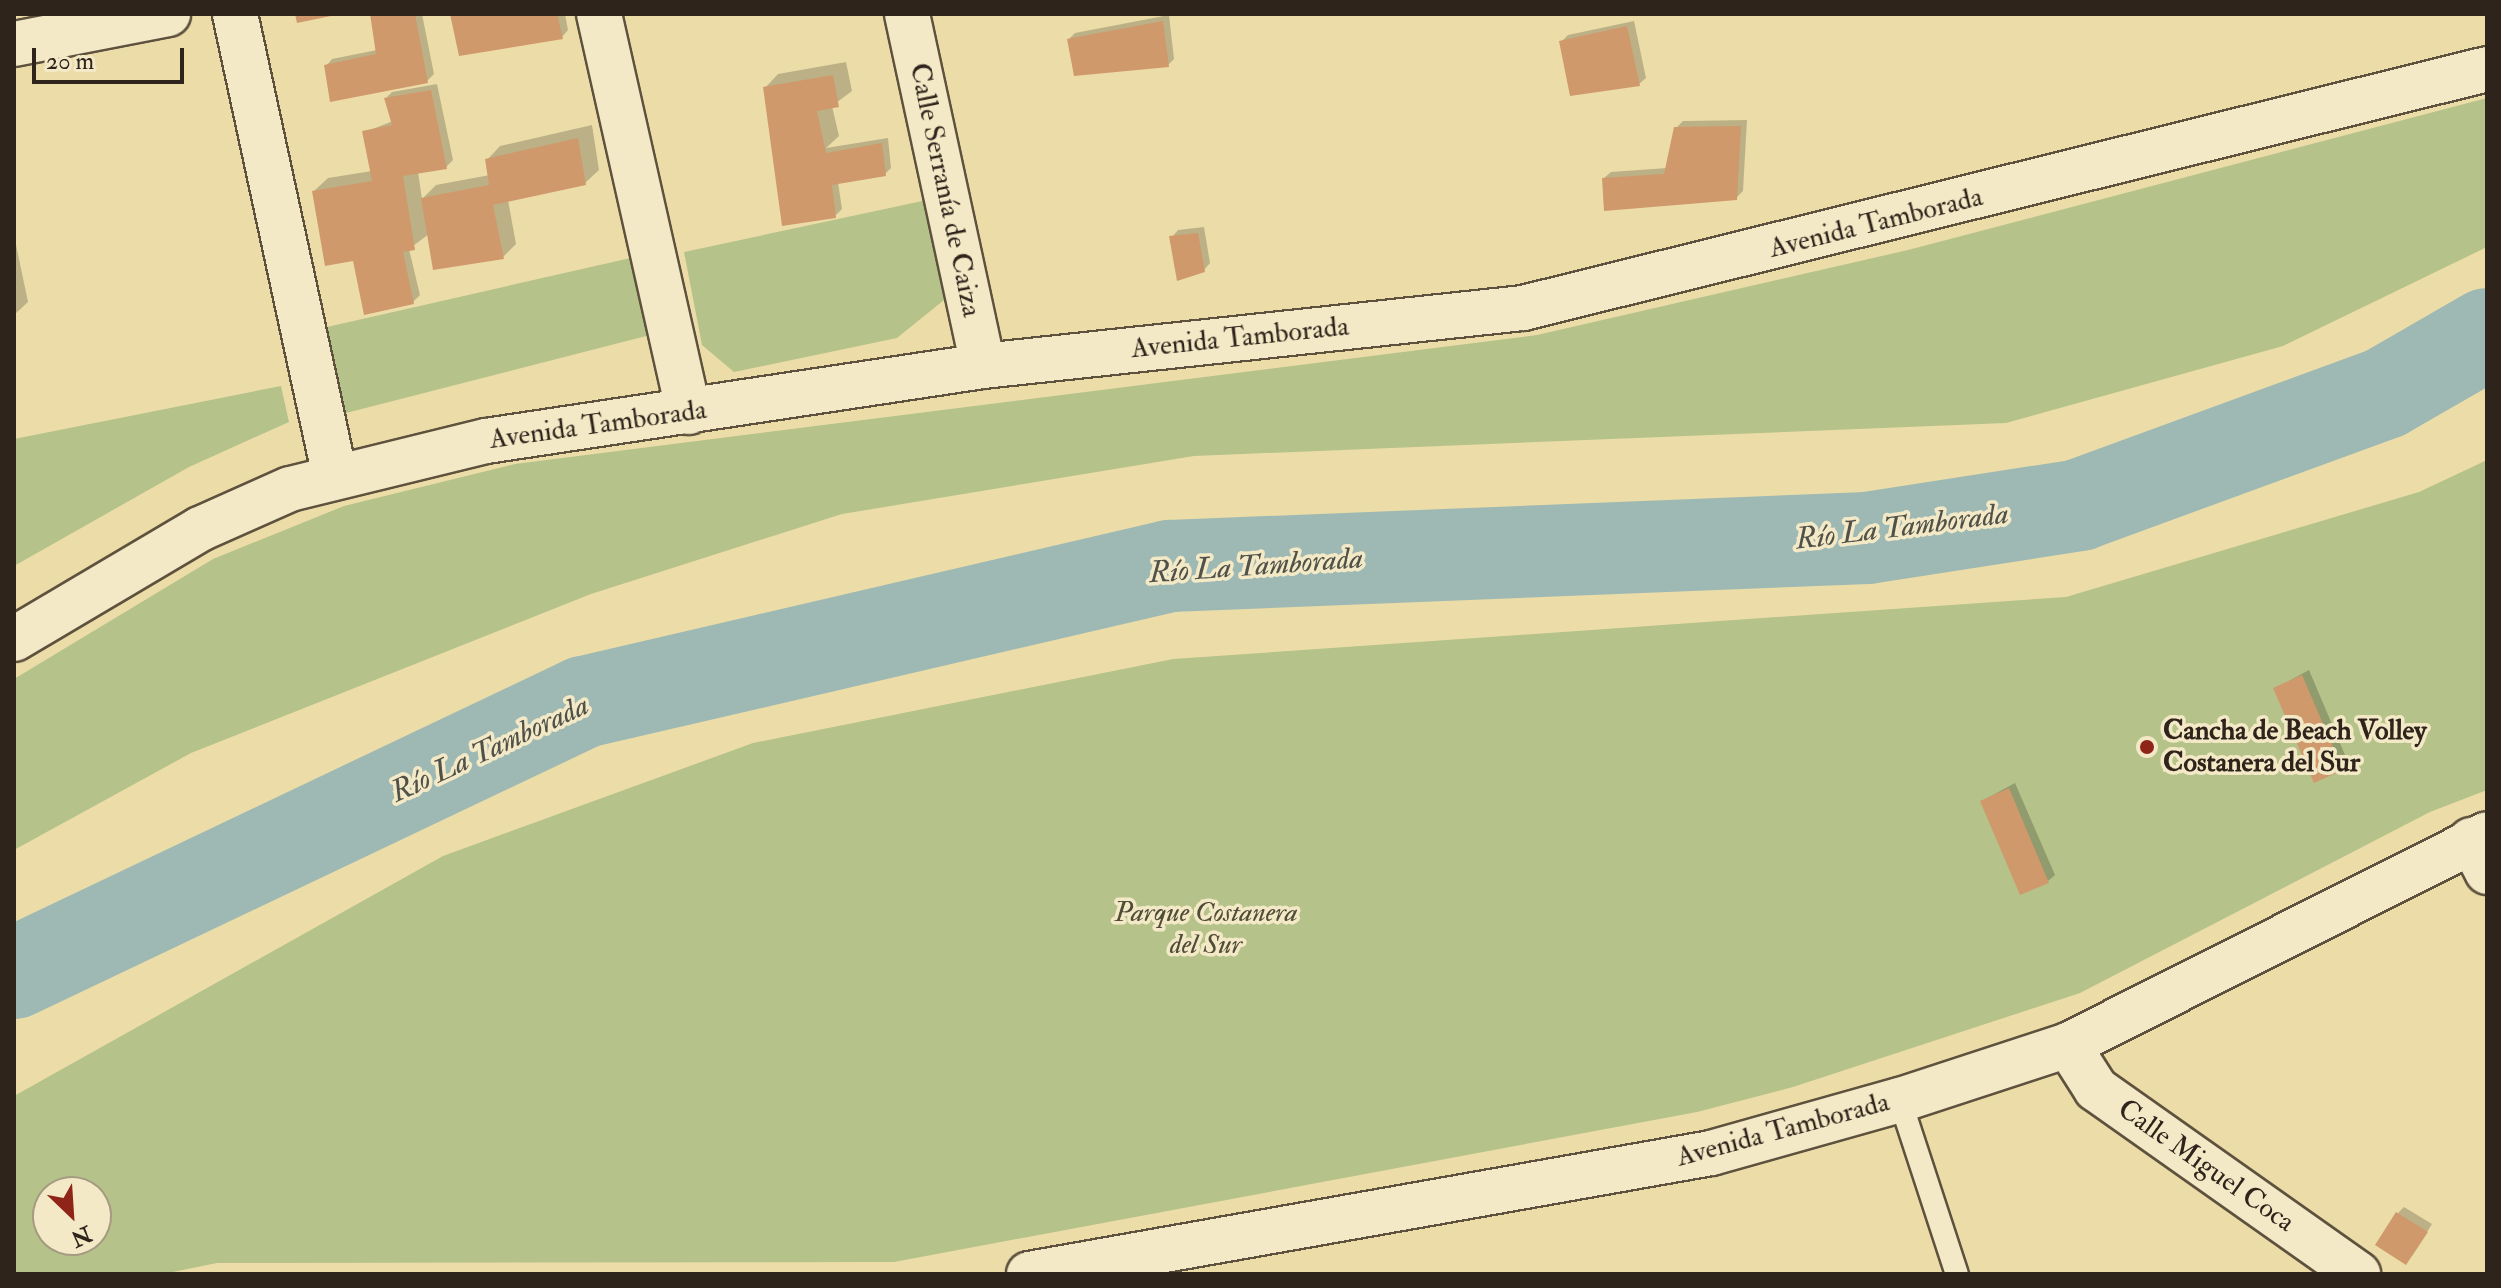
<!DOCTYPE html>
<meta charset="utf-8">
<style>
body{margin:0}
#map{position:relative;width:2501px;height:1288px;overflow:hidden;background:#ecdda8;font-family:"IM FELL Double Pica",serif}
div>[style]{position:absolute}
.green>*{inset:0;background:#b5c28a}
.shadow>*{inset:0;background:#0003}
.river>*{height:92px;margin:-46px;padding:0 46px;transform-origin:46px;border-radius:46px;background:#9eb9b3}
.building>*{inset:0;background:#d0996b}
.roads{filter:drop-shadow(2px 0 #5e523e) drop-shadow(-2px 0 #5e523e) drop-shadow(0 2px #5e523e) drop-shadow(0 -2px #5e523e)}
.service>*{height:22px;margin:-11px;padding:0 11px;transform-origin:11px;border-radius:11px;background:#f3e9c6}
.minor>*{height:44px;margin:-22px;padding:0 22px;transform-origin:22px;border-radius:22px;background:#f3e9c6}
.tertiary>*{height:44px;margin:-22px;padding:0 22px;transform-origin:22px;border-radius:22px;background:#f3e9c6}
.secondary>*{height:44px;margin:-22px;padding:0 22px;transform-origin:22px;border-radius:22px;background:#f3e9c6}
.dots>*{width:22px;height:22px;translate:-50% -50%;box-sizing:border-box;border:4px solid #f3e9c6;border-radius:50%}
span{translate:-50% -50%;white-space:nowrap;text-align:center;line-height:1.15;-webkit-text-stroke:7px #f3e9c6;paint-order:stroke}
.street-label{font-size:28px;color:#2f241b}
.poi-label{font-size:28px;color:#2f241b;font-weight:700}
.left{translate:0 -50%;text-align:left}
.park-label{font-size:28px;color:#504c37;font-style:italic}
.water-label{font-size:30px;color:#505149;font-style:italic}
.frame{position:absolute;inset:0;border:16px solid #2f241b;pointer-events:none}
.north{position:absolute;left:32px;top:1176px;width:80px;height:80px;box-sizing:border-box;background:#f3e9c6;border:2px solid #a59a82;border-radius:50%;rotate:155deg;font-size:22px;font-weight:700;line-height:32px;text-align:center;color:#2f241b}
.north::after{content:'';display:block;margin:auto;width:28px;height:36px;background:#8f2418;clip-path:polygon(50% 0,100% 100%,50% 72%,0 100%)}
.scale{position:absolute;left:32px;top:48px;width:152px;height:36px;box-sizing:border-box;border:4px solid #2f241b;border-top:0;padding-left:10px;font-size:24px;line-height:28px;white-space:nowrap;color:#2f241b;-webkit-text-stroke:6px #f3e9c6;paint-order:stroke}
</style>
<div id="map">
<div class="green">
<i style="clip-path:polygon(2487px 98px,2487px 247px,2283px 346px,2006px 423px,1194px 456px,842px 514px,591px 594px,191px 753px,14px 850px,14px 679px,213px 559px,344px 506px,515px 464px,1537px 335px,1908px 250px)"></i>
<i style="clip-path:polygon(927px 200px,944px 300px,897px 338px,734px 372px,702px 345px,684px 252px)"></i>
<i style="clip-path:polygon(635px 257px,654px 334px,346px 413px,327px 327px)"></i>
<i style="clip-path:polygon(281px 386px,289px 422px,189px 467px,14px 566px,14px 439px)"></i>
<i style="clip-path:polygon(evenodd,2487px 460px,2487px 790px,2430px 812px,2080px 993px,1793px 1087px,1697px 1112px,894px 1262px,217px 1263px,163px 1274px,14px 1274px,14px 1096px,443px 856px,753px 743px,1173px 659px,2066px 597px,2419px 492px,2487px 460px,48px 1192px,96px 1192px,96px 1240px,48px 1240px,48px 1192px)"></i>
</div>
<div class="shadow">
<i style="clip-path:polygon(372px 14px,422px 14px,434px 74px,427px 81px,326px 66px,332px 59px,377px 50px)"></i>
<i style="clip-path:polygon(452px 14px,565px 14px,568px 30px,562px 37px)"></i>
<i style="clip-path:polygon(1169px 15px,1174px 59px,1168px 65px,1069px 39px,1075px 33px)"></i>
<i style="clip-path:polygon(1634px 21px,1646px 78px,1639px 84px,1561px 42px,1568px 35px)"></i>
<i style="clip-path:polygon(846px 62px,852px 91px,832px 106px,839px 136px,826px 148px,888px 138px,891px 168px,885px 174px,838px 182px,842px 209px,835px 216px,765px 88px,778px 74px)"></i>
<i style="clip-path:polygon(437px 84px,453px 160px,446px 167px,418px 172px,422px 199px,436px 185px,490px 175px,487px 160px,500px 146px,592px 125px,599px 170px,585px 183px,508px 200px,516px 244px,503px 257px,429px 234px,409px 249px,420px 295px,413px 302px,356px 263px,314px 191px,328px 178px,372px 171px,365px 132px,393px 121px,386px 98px,392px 92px)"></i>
<i style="clip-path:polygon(1747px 120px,1743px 191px,1736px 198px,1604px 178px,1611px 172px,1667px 168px,1676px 128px,1683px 121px)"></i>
<i style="clip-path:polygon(1204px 227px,1210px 263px,1204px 270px,1172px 237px,1178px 230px)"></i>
<i style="clip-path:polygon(14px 235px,28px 302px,14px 315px)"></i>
<i style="clip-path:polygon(2309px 670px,2348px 762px,2342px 769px,2276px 688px)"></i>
<i style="clip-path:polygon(2015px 783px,2055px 875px,2048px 881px,1982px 801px)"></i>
<i style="clip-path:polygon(2404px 1207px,2432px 1224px,2412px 1256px,2398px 1213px)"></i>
</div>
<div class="river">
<i style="left:14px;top:973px;width:631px;rotate:-25.43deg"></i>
<i style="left:584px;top:702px;width:602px;rotate:-13.07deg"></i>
<i style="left:1170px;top:566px;width:698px;rotate:-2.3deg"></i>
<i style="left:1867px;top:538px;width:215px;rotate:-8.8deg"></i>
<i style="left:2079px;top:505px;width:326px;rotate:-20.1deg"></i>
<i style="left:2385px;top:393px;width:118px;rotate:-30deg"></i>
</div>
<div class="building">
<i style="clip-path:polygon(295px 14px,336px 14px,336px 15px,297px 23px)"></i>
<i style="clip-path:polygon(370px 14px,415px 14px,428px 83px,330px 102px,324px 65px,376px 54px)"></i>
<i style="clip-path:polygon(450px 14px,557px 14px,563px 39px,459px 56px)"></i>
<i style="clip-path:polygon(1163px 21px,1169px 67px,1074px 76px,1067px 39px)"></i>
<i style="clip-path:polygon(1627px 26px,1640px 86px,1570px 96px,1559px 41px)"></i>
<i style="clip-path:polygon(833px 75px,839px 107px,817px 111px,826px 153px,882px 143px,886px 176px,832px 185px,836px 218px,782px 226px,763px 87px)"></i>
<i style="clip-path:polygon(431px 90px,447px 169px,403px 176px,415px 250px,403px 252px,414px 304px,364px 315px,353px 261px,325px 266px,312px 191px,372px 181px,362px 131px,392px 125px,384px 98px)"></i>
<i style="clip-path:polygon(1741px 126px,1737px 200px,1604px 211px,1602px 178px,1664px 174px,1674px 127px)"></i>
<i style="clip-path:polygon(578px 138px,586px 185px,493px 205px,504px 259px,433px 270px,421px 198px,489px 185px,485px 159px)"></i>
<i style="clip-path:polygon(1198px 233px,1205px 272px,1177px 281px,1169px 236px)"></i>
<i style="clip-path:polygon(2302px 675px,2343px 770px,2314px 783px,2273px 688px)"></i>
<i style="clip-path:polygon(2009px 788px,2049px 883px,2020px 895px,1980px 801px)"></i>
<i style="clip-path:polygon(2396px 1212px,2428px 1232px,2406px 1265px,2375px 1245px)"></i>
</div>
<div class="roads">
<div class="service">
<i style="left:1900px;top:1100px;width:183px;rotate:71.9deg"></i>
</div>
<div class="minor">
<i style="left:235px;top:14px;width:473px;rotate:77.8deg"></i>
<i style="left:599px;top:14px;width:408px;rotate:77.3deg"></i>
<i style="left:14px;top:44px;width:157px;rotate:-11deg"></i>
<i style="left:2471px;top:840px;width:36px;rotate:63deg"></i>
<i style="left:2068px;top:1045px;width:52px;rotate:57.5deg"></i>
<i style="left:2096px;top:1089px;width:321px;rotate:35.2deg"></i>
</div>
<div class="tertiary">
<i style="left:907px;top:14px;width:360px;rotate:77.8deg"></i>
</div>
<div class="secondary">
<i style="left:14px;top:639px;width:216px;rotate:-30.6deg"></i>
<i style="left:200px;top:529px;width:98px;rotate:-24deg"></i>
<i style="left:290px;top:489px;width:202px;rotate:-13.8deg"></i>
<i style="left:486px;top:441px;width:503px;rotate:-8.58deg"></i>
<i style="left:983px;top:366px;width:543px;rotate:-6.13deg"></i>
<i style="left:1523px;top:308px;width:993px;rotate:-13.92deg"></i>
<i style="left:1029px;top:1274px;width:693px;rotate:-10.06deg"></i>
<i style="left:1711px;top:1153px;width:196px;rotate:-15.7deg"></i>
<i style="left:1900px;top:1100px;width:177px;rotate:-18.1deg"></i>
<i style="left:2068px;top:1045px;width:469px;rotate:-26.7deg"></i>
</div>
</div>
<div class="dots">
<i style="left:2147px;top:747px;background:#8f2418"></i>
</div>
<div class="street-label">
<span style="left:945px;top:190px;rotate:78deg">Calle Serranía de Caiza</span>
<span style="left:1876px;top:223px;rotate:-14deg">Avenida Tamborada</span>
<span style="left:1240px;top:338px;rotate:-6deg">Avenida Tamborada</span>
<span style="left:598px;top:425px;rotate:-8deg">Avenida Tamborada</span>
<span style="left:1783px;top:1130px;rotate:-15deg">Avenida Tamborada</span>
<span style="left:2206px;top:1166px;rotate:35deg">Calle Miguel Coca</span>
</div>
<div class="poi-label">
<span class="left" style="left:2163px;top:747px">Cancha de Beach Volley<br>Costanera del Sur</span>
</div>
<div class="park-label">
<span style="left:1206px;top:929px">Parque Costanera<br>del Sur</span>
</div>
<div class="water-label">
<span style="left:1902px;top:527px;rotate:-7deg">Río La Tamborada</span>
<span style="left:1256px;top:566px;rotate:-4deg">Río La Tamborada</span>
<span style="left:490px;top:749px;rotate:-25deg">Río La Tamborada</span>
</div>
<div class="frame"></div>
<div class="north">N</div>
<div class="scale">20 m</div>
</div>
